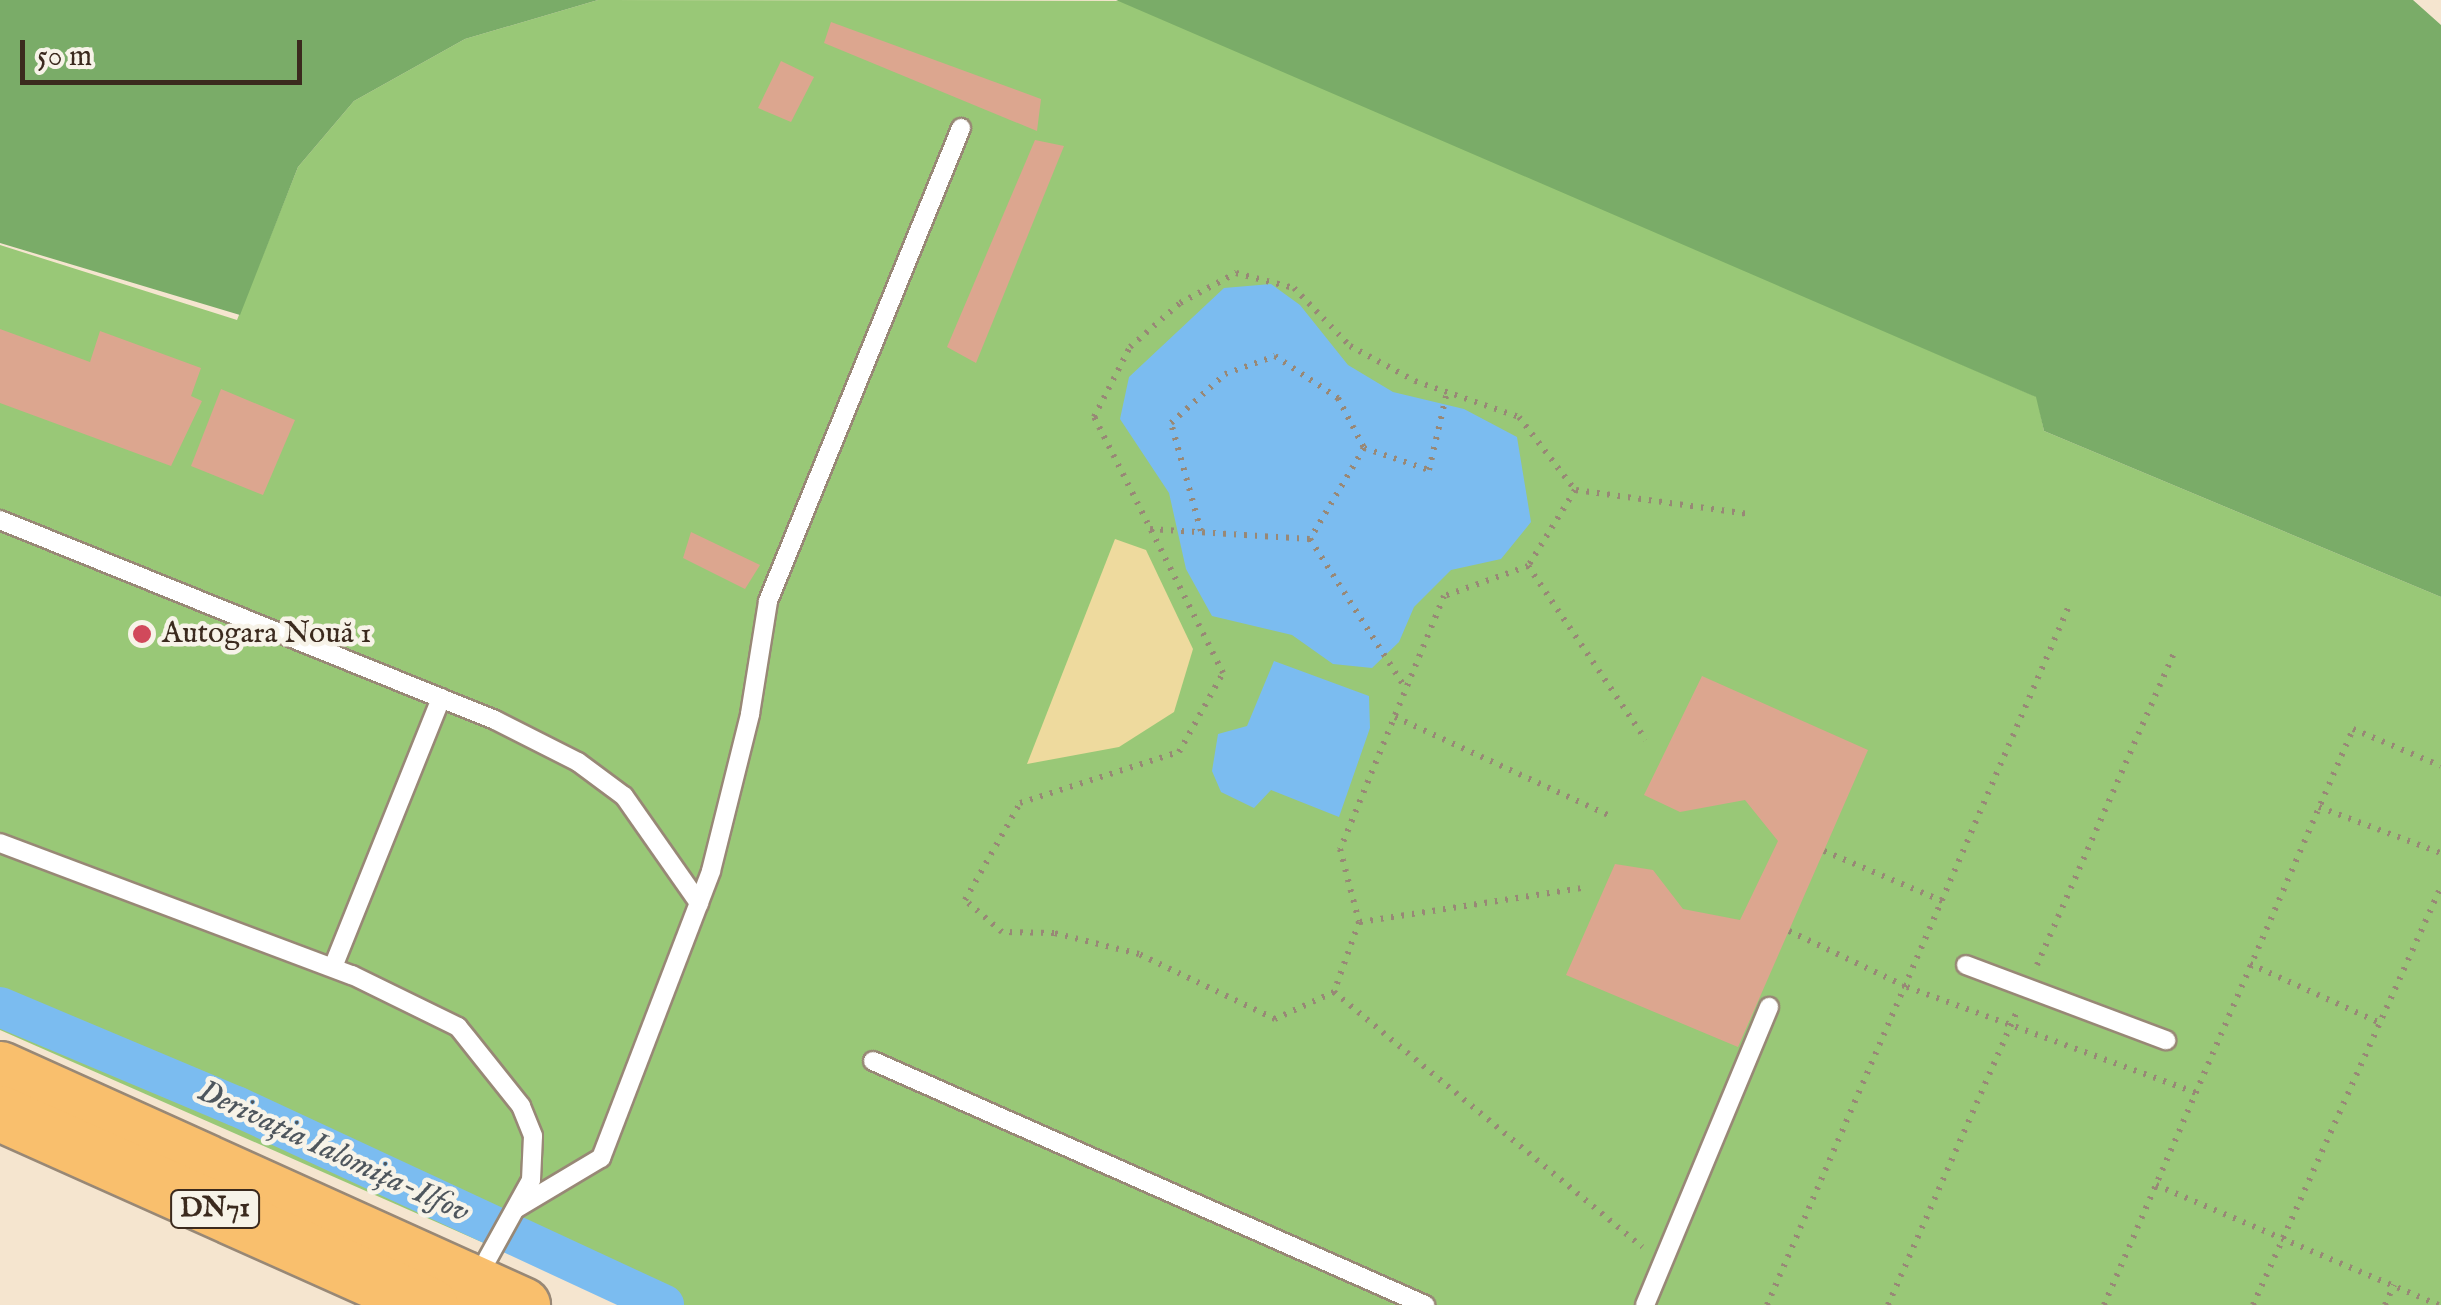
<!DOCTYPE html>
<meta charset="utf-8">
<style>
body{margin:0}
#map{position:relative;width:2441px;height:1305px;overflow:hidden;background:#f5e5cf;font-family:"IM FELL English",serif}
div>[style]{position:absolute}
.green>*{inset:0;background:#99c877}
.forest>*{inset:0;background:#7aac68}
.sand>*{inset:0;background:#eeda9e}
.water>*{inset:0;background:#7bbcf0}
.canal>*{height:40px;margin:-20px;padding:0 20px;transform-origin:20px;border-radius:20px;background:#7bbcf0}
.building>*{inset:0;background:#dca68f}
.path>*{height:6px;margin-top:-3px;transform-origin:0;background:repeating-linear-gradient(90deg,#988876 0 2.5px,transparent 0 10.5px)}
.roads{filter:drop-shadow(2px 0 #988876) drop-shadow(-2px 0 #988876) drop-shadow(0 2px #988876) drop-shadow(0 -2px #988876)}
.lane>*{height:18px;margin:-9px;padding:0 9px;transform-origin:9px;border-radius:9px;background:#fff}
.primary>*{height:55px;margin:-27.5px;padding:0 27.5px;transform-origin:27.5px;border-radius:27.5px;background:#f9bf6d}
.dots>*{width:28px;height:28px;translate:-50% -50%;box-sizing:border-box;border:5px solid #f7f3e8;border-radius:50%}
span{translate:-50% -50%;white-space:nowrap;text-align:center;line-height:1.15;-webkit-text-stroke:9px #f7f3e8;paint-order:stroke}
.shield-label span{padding:2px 8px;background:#f7f3e8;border:2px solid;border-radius:8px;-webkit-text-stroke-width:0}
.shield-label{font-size:28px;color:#3b2a1e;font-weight:700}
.poi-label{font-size:30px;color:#3b2a1e}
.left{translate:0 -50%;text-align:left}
.water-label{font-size:32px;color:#4e565d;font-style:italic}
.scale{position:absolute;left:20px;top:40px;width:282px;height:45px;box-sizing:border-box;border:5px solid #3b2a1e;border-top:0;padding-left:12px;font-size:30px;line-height:35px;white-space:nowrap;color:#3b2a1e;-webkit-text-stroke:8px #f7f3e8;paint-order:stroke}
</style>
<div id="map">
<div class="green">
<i style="clip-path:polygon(598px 0,1126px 1px,2037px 397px,2044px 431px,2441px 597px,2441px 1305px,625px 1305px,0 1030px,0 245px,237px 320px,298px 167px,354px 101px,465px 39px)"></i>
</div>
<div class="forest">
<i style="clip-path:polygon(0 0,598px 0,465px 39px,354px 101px,298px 167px,240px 315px,0 243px)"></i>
<i style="clip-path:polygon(1116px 0,2413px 0,2441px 25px,2441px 597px,2044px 431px,2036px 397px)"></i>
</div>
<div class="sand">
<i style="clip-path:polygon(1115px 539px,1146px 550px,1193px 649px,1174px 712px,1119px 747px,1027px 764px)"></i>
</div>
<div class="water">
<i style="clip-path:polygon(1271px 284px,1300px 305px,1348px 365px,1393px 392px,1464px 409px,1517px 437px,1531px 522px,1501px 559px,1451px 570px,1414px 607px,1399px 642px,1372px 668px,1333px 664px,1292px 635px,1212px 616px,1186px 569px,1169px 493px,1120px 419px,1129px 377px,1224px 288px)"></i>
<i style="clip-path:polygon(1274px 661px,1369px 696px,1370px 728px,1339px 817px,1271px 790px,1254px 808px,1221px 792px,1212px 771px,1218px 734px,1247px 726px)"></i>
</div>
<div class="canal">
<i style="left:0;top:1007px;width:256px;rotate:22.8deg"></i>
<i style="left:236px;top:1106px;width:472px;rotate:24.9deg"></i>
</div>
<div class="building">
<i style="clip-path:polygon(831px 22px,1041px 99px,1037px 131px,824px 43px)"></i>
<i style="clip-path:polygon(781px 61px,814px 77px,791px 122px,758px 108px)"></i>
<i style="clip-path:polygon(1035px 140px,1064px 146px,976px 363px,947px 347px)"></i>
<i style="clip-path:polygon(0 329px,90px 362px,100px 331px,201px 368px,191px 396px,202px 401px,171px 466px,0 403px)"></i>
<i style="clip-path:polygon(221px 389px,295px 420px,263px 495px,191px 466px)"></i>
<i style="clip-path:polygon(691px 532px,760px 565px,745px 589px,683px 558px)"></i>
<i style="clip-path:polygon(1702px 676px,1868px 750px,1738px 1047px,1566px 975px,1615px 864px,1653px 870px,1683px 909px,1740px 920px,1778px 841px,1745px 800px,1680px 812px,1644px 795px)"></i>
</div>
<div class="path">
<i style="left:1236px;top:273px;width:60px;rotate:14.5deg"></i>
<i style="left:1294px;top:288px;width:81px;rotate:46deg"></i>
<i style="left:1350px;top:346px;width:74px;rotate:28.3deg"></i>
<i style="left:1415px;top:381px;width:110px;rotate:19.1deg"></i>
<i style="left:1519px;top:417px;width:92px;rotate:52.5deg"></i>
<i style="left:1575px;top:490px;width:89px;rotate:121.7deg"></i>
<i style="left:1528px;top:566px;width:89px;rotate:160.3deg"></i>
<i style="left:1444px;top:596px;width:274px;rotate:112.3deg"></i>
<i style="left:1340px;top:849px;width:75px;rotate:75.4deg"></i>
<i style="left:1359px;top:922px;width:74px;rotate:109.7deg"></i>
<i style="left:1334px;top:992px;width:65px;rotate:155.4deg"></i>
<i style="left:1275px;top:1019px;width:151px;rotate:-154.5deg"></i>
<i style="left:1139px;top:954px;width:88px;rotate:-166.1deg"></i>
<i style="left:1054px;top:933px;width:52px;rotate:-178.9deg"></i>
<i style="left:1002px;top:932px;width:49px;rotate:-139.1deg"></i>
<i style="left:965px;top:900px;width:112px;rotate:-60.4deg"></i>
<i style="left:1020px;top:803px;width:167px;rotate:-17.8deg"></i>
<i style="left:1179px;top:752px;width:90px;rotate:-60.9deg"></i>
<i style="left:1223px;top:673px;width:287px;rotate:-116.7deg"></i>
<i style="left:1094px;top:417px;width:79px;rotate:-62.8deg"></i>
<i style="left:1130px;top:347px;width:67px;rotate:-41.3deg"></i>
<i style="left:1180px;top:303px;width:64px;rotate:-28.2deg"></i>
<i style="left:1364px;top:448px;width:69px;rotate:18.7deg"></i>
<i style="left:1429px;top:470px;width:80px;rotate:-77deg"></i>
<i style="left:1576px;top:490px;width:174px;rotate:7.9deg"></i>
<i style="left:1150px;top:529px;width:160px;rotate:3.6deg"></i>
<i style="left:1310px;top:539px;width:178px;rotate:57.4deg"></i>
<i style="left:1201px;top:531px;width:112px;rotate:-105.5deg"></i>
<i style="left:1171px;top:423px;width:73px;rotate:-42.2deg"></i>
<i style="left:1225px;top:374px;width:53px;rotate:-19.8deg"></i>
<i style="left:1275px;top:356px;width:76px;rotate:33.7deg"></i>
<i style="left:1338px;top:398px;width:56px;rotate:62.5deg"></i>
<i style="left:1364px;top:448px;width:106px;rotate:120.7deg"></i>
<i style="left:1528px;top:566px;width:210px;rotate:55.9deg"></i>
<i style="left:1395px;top:717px;width:239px;rotate:24.7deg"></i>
<i style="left:2319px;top:807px;width:130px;rotate:20.7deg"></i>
<i style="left:1824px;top:851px;width:131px;rotate:22.9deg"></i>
<i style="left:1360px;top:922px;width:224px;rotate:-8.7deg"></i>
<i style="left:1789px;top:931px;width:131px;rotate:25.4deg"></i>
<i style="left:1907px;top:987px;width:308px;rotate:20.1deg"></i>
<i style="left:2250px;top:964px;width:143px;rotate:24.4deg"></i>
<i style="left:2037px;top:965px;width:346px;rotate:-66.3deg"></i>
<i style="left:1334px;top:992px;width:400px;rotate:39.6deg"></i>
<i style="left:2156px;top:1185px;width:307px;rotate:23deg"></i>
<i style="left:1767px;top:1305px;width:759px;rotate:-66.64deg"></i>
<i style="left:1888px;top:1305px;width:319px;rotate:-66.3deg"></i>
<i style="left:2104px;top:1305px;width:628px;rotate:-66.62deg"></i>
<i style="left:2353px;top:729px;width:95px;rotate:22.8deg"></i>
<i style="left:2253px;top:1305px;width:459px;rotate:-65.8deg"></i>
<i style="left:2385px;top:1305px;width:22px;rotate:-66deg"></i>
</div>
<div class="roads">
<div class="lane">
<i style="left:0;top:520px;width:534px;rotate:22deg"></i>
<i style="left:495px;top:720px;width:93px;rotate:26.8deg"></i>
<i style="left:578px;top:762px;width:57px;rotate:36.5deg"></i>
<i style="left:624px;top:796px;width:131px;rotate:55deg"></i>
<i style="left:0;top:843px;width:376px;rotate:20.6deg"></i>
<i style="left:352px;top:975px;width:118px;rotate:26.1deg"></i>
<i style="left:458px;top:1027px;width:101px;rotate:51.4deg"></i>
<i style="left:521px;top:1106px;width:32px;rotate:68deg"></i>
<i style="left:533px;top:1136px;width:44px;rotate:92.6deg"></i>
<i style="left:531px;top:1180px;width:89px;rotate:118.9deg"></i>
<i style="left:1966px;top:965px;width:214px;rotate:20.6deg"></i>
<i style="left:333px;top:967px;width:290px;rotate:-68.1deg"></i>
<i style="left:873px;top:1061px;width:604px;rotate:23.85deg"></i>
<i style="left:517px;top:1208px;width:98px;rotate:-30.8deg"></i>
<i style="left:601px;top:1158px;width:307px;rotate:-69deg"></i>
<i style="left:711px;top:871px;width:162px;rotate:-76deg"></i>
<i style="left:750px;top:714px;width:114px;rotate:-80.9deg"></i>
<i style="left:768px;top:601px;width:511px;rotate:-67.8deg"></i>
<i style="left:1645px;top:1305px;width:323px;rotate:-67.4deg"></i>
</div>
<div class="primary">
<i style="left:0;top:1069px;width:573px;rotate:24.33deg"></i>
<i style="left:0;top:1113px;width:471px;rotate:24.1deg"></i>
</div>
</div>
<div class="dots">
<i style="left:142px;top:634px;background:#d1495b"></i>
</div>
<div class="shield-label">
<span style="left:215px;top:1209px">DN71</span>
</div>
<div class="poi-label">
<span class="left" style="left:162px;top:634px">Autogara Nouă 1</span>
</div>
<div class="water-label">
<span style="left:333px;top:1153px;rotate:25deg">Derivația Ialomița-Ilfov</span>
</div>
<div class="scale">50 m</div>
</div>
